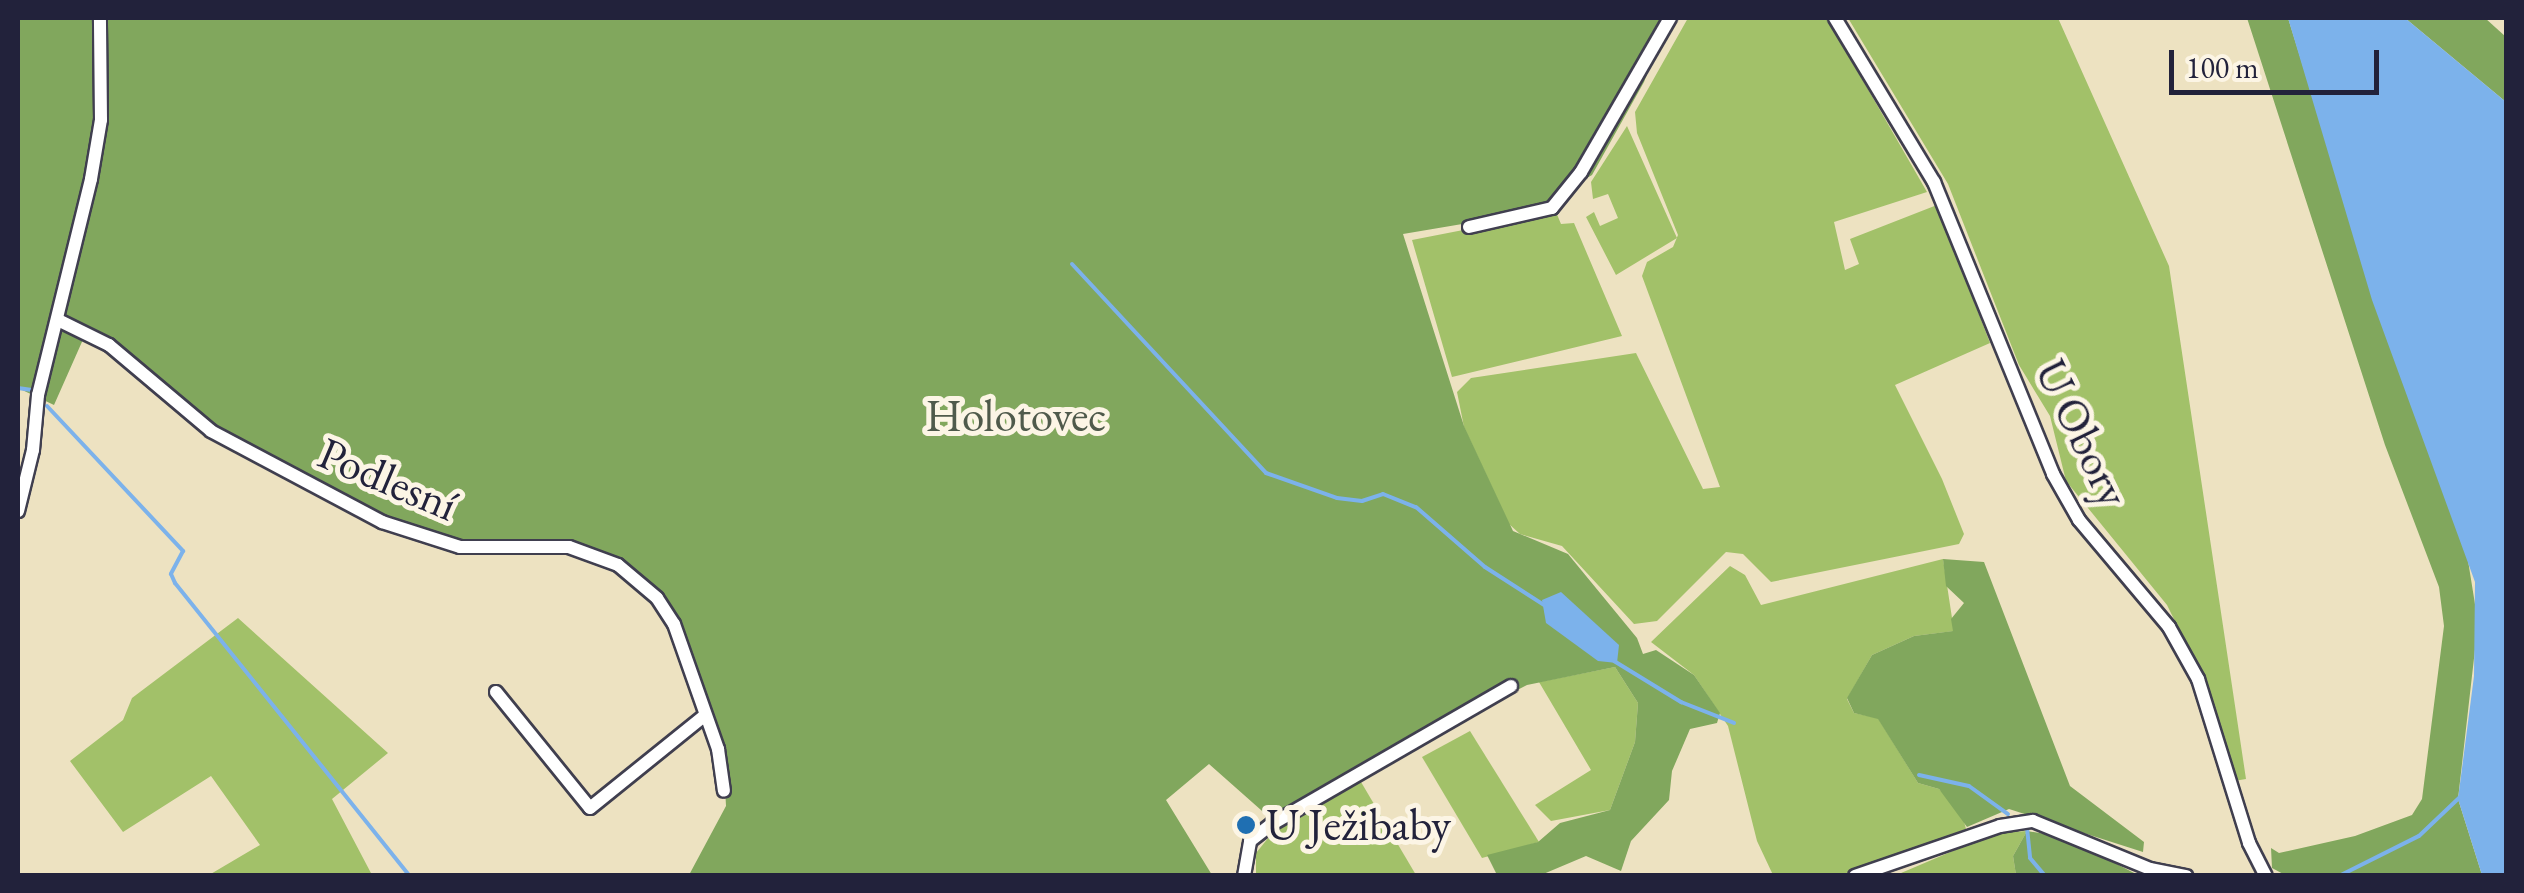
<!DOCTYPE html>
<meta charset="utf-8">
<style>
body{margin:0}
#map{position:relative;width:2524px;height:893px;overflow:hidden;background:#ede2c1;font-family:"EB Garamond",serif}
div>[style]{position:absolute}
.green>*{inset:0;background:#a2c169}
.forest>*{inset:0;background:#81a75d}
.water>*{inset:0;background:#7cb2eb}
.stream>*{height:4px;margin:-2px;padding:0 2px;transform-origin:2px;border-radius:2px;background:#7cb2eb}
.roads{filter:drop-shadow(2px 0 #403f4f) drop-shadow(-2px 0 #403f4f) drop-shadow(0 2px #403f4f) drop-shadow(0 -2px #403f4f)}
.street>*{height:12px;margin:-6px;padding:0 6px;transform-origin:6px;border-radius:6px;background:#fff}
.dots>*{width:28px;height:28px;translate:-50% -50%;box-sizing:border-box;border:5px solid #fcf5e5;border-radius:50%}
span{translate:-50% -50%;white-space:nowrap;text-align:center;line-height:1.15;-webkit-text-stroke:10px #fcf5e5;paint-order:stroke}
.park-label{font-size:45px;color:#4f5a4b}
.street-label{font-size:45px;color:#22223b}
.poi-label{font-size:45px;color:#22223b}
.left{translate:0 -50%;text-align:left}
.frame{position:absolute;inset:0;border:20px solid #22223b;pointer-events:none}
.scale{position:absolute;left:2169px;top:50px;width:210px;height:45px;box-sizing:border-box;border:5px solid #22223b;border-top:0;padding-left:12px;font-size:30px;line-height:35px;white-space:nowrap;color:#22223b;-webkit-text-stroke:8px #fcf5e5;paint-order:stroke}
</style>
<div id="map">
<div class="green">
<i style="clip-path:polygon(1688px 18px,1827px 18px,1927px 192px,1834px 222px,1845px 270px,1859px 264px,1850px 239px,1937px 205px,1990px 343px,1895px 385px,1942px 479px,1964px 534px,1959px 544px,1771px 582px,1743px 554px,1726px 552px,1657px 621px,1634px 624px,1562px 546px,1520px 534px,1509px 524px,1464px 427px,1457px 392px,1471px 378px,1636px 353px,1703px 489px,1720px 487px,1642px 276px,1647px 262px,1673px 247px,1678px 235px,1637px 133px,1635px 112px)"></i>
<i style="clip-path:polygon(1848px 18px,2058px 18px,2169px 266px,2246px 779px,2234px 781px,2202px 676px,2167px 605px,2066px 481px,2050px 416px,2019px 365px,1948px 184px)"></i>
<i style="clip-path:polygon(1627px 126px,1677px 238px,1616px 275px,1586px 217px,1594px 212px,1600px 226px,1618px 218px,1608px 194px,1593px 199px,1591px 182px)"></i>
<i style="clip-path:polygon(1556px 212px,1561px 224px,1574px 223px,1622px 336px,1452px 377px,1412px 240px)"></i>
<i style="clip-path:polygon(1943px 559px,1954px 631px,1914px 636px,1872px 655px,1847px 699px,1854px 713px,1878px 718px,1918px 783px,1939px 789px,1962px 814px,1966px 829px,1841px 875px,1773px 875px,1757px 841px,1728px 726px,1694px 675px,1651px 642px,1730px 566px,1745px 575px,1761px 605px)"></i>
<i style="clip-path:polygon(238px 618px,388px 753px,332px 799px,372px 875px,209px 875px,260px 845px,211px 776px,123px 832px,70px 761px,123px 720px,132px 698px)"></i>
<i style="clip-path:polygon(1615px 667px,1638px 703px,1635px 742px,1610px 810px,1551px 821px,1535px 805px,1591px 770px,1539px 682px)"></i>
<i style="clip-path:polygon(1470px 731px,1539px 842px,1482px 858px,1422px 757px)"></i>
<i style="clip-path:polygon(1361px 782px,1416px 875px,1256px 875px,1256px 853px,1273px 832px)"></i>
<i style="clip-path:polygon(2027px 831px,2013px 856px,2016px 875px,1894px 876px,1995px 833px)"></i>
</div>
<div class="forest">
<i style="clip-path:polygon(18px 18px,1669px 18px,1644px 82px,1592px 175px,1528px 213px,1403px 234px,1464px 426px,1513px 531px,1568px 554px,1637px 638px,1643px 654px,1656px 650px,1694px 675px,1720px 713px,1717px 723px,1690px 729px,1672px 771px,1669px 800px,1631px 841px,1621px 871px,1586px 856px,1541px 875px,1497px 875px,1487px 855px,1538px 842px,1560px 823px,1610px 810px,1635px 742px,1638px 703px,1615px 667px,1527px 685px,1270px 818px,1209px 764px,1166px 800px,1212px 875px,689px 875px,726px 806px,723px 750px,679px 628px,616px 560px,573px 544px,459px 542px,368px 512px,215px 429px,89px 326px,54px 405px,18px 388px)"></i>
<i style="clip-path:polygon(2247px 18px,2288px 18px,2385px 329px,2466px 548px,2478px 623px,2458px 799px,2482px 875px,2287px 876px,2272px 868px,2271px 848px,2279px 853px,2355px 836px,2412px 815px,2422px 799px,2444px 626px,2439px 587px,2385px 445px)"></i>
<i style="clip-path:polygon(2405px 18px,2485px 18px,2506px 37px,2506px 102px)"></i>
<i style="clip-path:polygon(1943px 559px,1984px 562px,2070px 786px,2144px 842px,2143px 852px,2009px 809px,1967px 827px,1939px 789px,1918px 783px,1878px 719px,1854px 713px,1847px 698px,1872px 655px,1914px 636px,1953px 631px,1951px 619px,1964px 603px,1946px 586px)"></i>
<i style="clip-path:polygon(2027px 831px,2064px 837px,2138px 875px,2016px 875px,2013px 856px)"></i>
</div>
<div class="water">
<i style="clip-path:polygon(2288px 18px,2405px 18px,2506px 102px,2506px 875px,2482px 875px,2458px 799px,2474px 676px,2475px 582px,2372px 300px)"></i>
<i style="clip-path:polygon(1561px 592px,1619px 645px,1617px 663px,1598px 661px,1546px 623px,1542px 600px)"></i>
</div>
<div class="stream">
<i style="left:1072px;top:264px;width:285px;rotate:47.1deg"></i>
<i style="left:1266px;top:473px;width:75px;rotate:19.4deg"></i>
<i style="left:1337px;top:498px;width:25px;rotate:7deg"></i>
<i style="left:1362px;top:501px;width:22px;rotate:-18deg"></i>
<i style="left:1383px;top:494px;width:35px;rotate:22deg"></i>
<i style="left:1416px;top:507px;width:91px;rotate:41deg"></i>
<i style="left:1485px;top:567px;width:70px;rotate:32.8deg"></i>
<i style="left:18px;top:388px;width:14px;rotate:8deg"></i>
<i style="left:47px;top:406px;width:199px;rotate:46.8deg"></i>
<i style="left:183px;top:551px;width:26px;rotate:118deg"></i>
<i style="left:171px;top:574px;width:10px;rotate:66deg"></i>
<i style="left:175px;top:583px;width:376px;rotate:51.3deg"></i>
<i style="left:1614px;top:661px;width:79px;rotate:31.5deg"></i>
<i style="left:1681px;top:702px;width:57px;rotate:21.6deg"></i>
<i style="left:1919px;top:775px;width:51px;rotate:12.4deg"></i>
<i style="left:1969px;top:786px;width:48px;rotate:35.7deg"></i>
<i style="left:2027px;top:828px;width:30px;rotate:84deg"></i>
<i style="left:2030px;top:858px;width:23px;rotate:50deg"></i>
<i style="left:2339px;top:876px;width:89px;rotate:-26.6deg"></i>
<i style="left:2419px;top:836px;width:57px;rotate:-43.6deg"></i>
</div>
<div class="roads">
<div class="street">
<i style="left:1835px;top:18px;width:192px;rotate:58.9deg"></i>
<i style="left:1934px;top:182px;width:315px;rotate:67.8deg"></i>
<i style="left:2053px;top:474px;width:53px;rotate:60.5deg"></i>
<i style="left:2079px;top:520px;width:140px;rotate:49.9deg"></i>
<i style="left:2169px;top:627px;width:60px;rotate:60.9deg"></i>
<i style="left:2198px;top:679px;width:172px;rotate:72.7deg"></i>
<i style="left:2249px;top:843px;width:37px;rotate:63deg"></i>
<i style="left:1469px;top:227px;width:85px;rotate:-12.9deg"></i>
<i style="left:1552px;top:208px;width:46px;rotate:-51.1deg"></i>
<i style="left:1581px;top:172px;width:178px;rotate:-60deg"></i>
<i style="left:58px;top:320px;width:57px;rotate:26.1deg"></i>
<i style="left:109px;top:345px;width:133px;rotate:40.1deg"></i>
<i style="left:211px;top:431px;width:194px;rotate:28deg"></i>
<i style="left:382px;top:522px;width:82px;rotate:17.8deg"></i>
<i style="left:460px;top:547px;width:109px"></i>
<i style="left:569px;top:547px;width:52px;rotate:20.2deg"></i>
<i style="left:618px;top:565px;width:51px;rotate:40.2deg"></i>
<i style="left:657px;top:598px;width:31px;rotate:57deg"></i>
<i style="left:674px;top:624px;width:133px;rotate:70.6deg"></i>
<i style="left:718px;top:749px;width:42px;rotate:81.9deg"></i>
<i style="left:18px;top:511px;width:63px;rotate:-76.2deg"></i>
<i style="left:33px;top:450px;width:55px;rotate:-84.8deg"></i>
<i style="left:38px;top:395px;width:222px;rotate:-76.2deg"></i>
<i style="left:91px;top:179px;width:60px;rotate:-80.4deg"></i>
<i style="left:101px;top:120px;width:102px;rotate:-90.6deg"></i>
<i style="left:496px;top:692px;width:149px;rotate:51deg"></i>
<i style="left:590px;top:808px;width:146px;rotate:-38.9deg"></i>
<i style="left:1244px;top:876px;width:36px;rotate:-80deg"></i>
<i style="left:1250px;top:841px;width:28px;rotate:-38deg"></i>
<i style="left:1272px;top:824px;width:276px;rotate:-30deg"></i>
<i style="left:1855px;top:876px;width:153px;rotate:-19deg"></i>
<i style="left:2000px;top:826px;width:33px;rotate:-9deg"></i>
<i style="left:2033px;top:821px;width:126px;rotate:22.3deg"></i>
<i style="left:2150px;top:869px;width:37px;rotate:11deg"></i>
</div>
</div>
<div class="dots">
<i style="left:1246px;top:825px;background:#1f6fb2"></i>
</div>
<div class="park-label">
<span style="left:1016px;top:416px">Holotovec</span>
</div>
<div class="street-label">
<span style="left:2082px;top:433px;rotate:64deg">U Obory</span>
<span style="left:388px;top:479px;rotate:23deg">Podlesní</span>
</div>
<div class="poi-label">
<span class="left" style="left:1266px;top:825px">U Ježibaby</span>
</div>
<div class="frame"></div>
<div class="scale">100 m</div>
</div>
